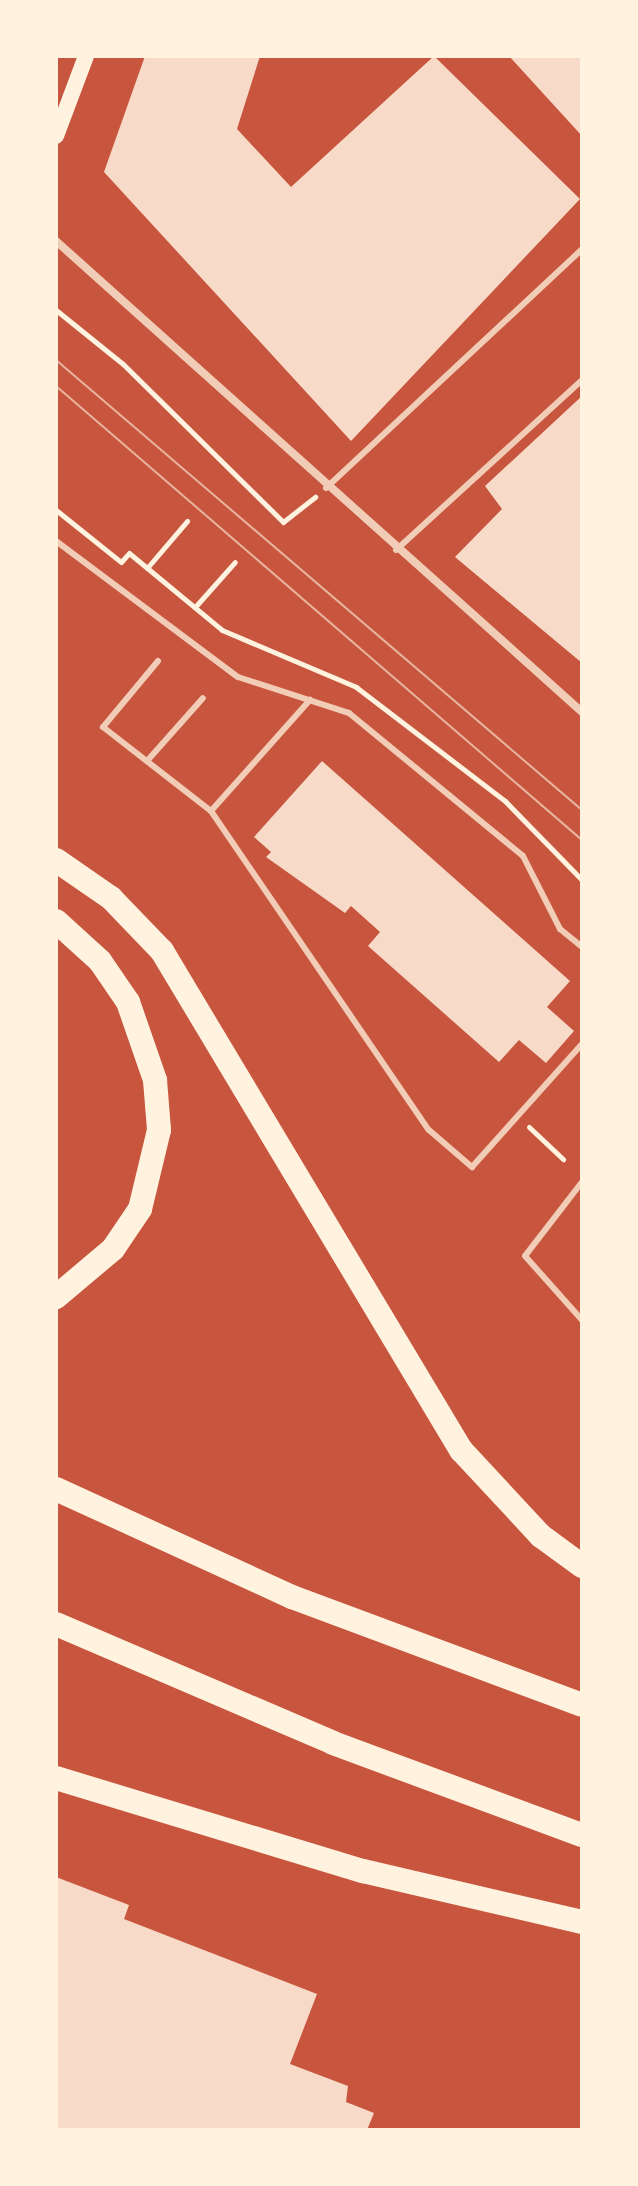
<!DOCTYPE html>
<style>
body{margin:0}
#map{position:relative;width:638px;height:2186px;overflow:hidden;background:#c8553d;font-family:Helvetica,sans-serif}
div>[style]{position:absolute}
.building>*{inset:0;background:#f7dbc8}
.path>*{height:5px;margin:-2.5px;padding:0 2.5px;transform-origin:2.5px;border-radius:2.5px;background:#fff3e0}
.service>*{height:6px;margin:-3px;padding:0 3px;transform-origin:3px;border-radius:3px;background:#f1ccb7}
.minor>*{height:8px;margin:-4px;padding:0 4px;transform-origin:4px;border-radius:4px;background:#f1ccb7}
.secondary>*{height:16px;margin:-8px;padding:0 8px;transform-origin:8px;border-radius:8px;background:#fff3e0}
.motorway>*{height:24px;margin:-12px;padding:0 12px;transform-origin:12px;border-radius:12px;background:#fff3e0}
.tram>*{height:2px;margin:-1px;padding:0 1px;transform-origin:1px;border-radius:1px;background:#e9b49f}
span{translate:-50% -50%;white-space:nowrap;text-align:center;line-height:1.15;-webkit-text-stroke:8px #fff3e0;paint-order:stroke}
.frame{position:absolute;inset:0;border:58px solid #fff3e0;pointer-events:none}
</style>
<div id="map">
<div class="building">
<i style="clip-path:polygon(145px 56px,260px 56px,237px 129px,291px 187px,434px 56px,580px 199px,351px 441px,104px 172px)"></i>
<i style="clip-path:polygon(509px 56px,582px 56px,582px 136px)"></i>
<i style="clip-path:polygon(582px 396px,582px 663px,455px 557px,502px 509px,485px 486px)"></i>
<i style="clip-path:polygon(322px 761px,570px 981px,547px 1007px,574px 1031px,546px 1063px,519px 1040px,499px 1062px,368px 946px,380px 932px,351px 906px,345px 913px,266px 857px,271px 852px,254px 837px)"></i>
<i style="clip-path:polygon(56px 1877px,129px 1905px,124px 1919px,317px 1994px,290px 2064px,348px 2086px,346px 2102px,374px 2113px,367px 2130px,56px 2130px)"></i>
</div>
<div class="path">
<i style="left:56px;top:310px;width:86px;rotate:38.9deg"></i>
<i style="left:123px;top:364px;width:225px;rotate:44.6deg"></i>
<i style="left:283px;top:522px;width:41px;rotate:-38deg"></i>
<i style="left:56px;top:510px;width:83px;rotate:38.7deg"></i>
<i style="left:121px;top:562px;width:12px;rotate:-48deg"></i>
<i style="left:129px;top:553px;width:121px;rotate:39.6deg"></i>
<i style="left:222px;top:630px;width:146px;rotate:23deg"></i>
<i style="left:356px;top:687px;width:188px;rotate:37.4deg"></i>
<i style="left:505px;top:801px;width:110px;rotate:45.7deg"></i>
<i style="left:147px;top:568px;width:62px;rotate:-49.6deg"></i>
<i style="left:195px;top:607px;width:60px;rotate:-48.4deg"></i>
<i style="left:529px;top:1127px;width:47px;rotate:43.3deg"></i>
</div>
<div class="service">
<i style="left:326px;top:488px;width:350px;rotate:-43deg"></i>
<i style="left:56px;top:541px;width:227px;rotate:36.8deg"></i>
<i style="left:238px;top:677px;width:117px;rotate:18deg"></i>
<i style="left:349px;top:713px;width:225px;rotate:39.4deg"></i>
<i style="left:523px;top:856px;width:82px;rotate:63.1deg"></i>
<i style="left:560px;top:929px;width:28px;rotate:39deg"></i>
<i style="left:396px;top:550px;width:252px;rotate:-42.4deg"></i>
<i style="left:158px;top:661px;width:86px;rotate:129.8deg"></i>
<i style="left:103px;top:727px;width:137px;rotate:37.9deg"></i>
<i style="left:211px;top:811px;width:386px;rotate:55.7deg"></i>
<i style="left:429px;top:1130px;width:57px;rotate:40.7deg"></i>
<i style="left:472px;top:1167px;width:165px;rotate:-48.2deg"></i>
<i style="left:147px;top:761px;width:84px;rotate:-48.4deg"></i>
<i style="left:211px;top:811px;width:149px;rotate:-48.3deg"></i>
<i style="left:582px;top:1182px;width:93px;rotate:127.6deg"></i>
<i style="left:525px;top:1256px;width:86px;rotate:48.3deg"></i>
</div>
<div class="minor">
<i style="left:56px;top:241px;width:706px;rotate:41.84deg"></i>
</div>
<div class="secondary">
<i style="left:56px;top:136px;width:85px;rotate:-69.4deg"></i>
</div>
<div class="motorway">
<i style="left:56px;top:860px;width:67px;rotate:34.6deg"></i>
<i style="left:111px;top:898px;width:74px;rotate:46.1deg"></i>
<i style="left:162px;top:951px;width:582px;rotate:59.07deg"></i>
<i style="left:461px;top:1450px;width:117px;rotate:47.1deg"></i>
<i style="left:541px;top:1536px;width:51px;rotate:36.2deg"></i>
<i style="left:56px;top:921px;width:59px;rotate:42.3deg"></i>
<i style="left:100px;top:961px;width:50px;rotate:55.7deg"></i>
<i style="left:128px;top:1002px;width:83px;rotate:70.9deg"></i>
<i style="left:155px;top:1080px;width:50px;rotate:85.4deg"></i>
<i style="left:159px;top:1130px;width:81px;rotate:103.5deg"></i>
<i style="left:140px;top:1209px;width:48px;rotate:124deg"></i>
<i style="left:113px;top:1249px;width:75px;rotate:139.9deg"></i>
<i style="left:56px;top:1489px;width:260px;rotate:24.6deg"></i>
<i style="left:292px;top:1597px;width:309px;rotate:20.4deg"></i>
<i style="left:56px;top:1624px;width:301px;rotate:23.2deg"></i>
<i style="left:333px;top:1743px;width:265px;rotate:20.3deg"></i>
<i style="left:56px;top:1778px;width:321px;rotate:16.9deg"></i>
<i style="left:363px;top:1871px;width:225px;rotate:13.1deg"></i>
</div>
<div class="tram">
<i style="left:56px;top:360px;width:692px;rotate:40.55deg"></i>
<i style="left:56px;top:386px;width:695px;rotate:40.8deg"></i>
</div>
<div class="frame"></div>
</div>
